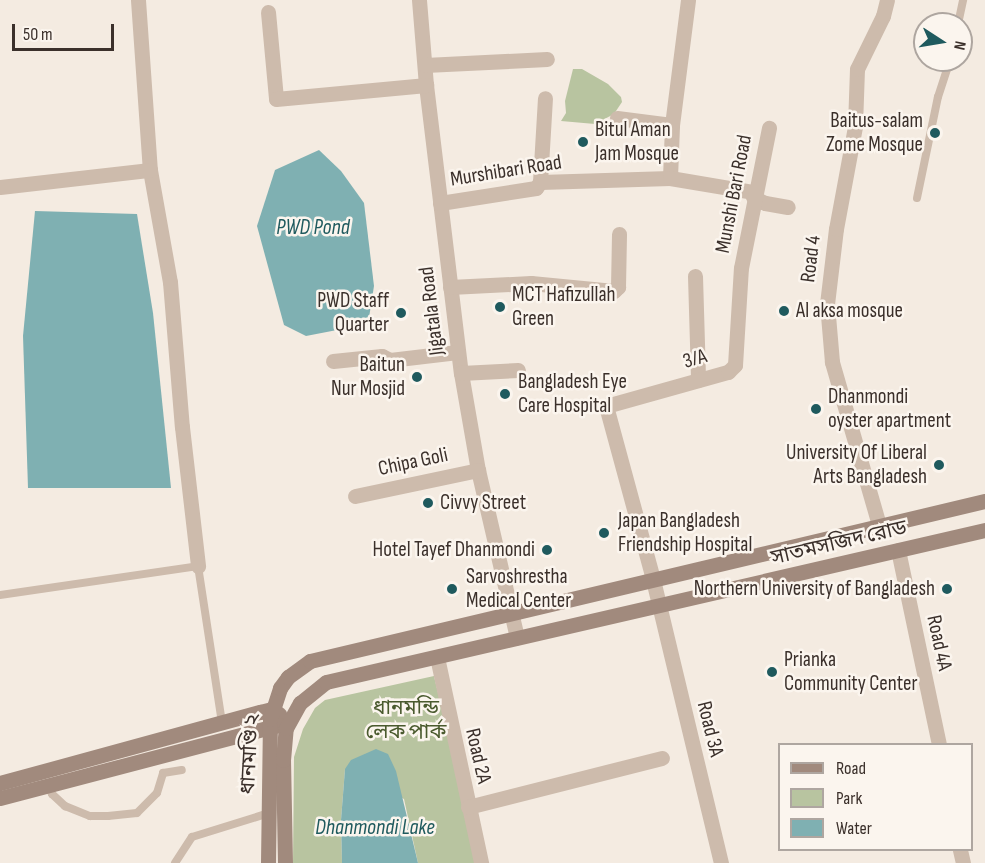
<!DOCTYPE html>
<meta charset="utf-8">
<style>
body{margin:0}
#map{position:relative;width:985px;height:863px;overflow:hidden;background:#f4ebe1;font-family:"Sofia Sans Condensed","Noto Sans Bengali",sans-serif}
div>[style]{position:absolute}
.green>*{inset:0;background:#b8c4a0}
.water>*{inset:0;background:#7fb0b2}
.lane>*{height:8px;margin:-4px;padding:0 4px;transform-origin:4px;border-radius:4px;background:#cdbbac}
.street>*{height:15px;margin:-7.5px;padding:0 7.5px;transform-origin:7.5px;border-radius:7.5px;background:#cdbbac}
.secondary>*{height:15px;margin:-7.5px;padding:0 7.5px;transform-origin:7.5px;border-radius:7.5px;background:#a18a7d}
.dots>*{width:16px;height:16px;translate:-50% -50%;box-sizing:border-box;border:3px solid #fbf5ee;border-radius:50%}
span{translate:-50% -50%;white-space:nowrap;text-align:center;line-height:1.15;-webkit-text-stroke:5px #fbf5ee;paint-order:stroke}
.poi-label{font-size:21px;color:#3b302b}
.right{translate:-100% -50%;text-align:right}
.left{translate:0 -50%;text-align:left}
.street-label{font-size:21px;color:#3b302b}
.park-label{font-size:21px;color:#4a5a2e}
.water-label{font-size:22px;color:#1f5a5e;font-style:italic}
.legend{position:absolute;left:778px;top:743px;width:195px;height:108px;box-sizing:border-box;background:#fbf5ee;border:2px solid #aea6a0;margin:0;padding:8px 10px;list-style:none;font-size:18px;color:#3b302b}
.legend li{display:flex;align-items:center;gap:12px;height:30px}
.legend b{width:30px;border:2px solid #aea6a0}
.north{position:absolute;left:913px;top:12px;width:60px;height:60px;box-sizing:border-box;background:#fbf5ee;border:2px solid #aea6a0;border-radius:50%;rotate:102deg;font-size:16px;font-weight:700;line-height:24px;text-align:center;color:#3b302b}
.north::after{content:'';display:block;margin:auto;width:21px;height:27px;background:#1f5a5e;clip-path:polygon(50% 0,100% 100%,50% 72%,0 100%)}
.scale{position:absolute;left:12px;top:24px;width:102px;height:27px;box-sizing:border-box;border:3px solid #3b302b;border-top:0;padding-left:8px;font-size:18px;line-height:21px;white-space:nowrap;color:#3b302b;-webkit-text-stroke:4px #fbf5ee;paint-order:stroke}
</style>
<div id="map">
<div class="green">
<i style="clip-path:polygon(573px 69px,582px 69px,608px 84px,621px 97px,622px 102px,614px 114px,595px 124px,561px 121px,566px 113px,565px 101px)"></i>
<i style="clip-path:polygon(434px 676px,479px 863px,418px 863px,404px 799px,345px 769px,341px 820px,342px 863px,293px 863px,294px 757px,303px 729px,315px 708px,325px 700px)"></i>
</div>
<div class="water">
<i style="clip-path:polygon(319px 150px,341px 171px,364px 203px,374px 286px,368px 324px,306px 336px,284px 325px,257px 226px,275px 170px)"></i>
<i style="clip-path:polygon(35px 211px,137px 214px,153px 313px,171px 488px,28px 488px,23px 336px)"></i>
<i style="clip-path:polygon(376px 749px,388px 754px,396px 771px,418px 863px,342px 863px,341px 820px,345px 769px,351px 760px)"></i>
</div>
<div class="lane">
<i style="left:958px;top:24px;width:25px;rotate:-78deg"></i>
<i style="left:917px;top:198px;width:103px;rotate:-78.3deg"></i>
<i style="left:938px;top:97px;width:39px;rotate:-72deg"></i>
<i style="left:0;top:595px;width:200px;rotate:-8.3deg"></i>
<i style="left:198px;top:566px;width:159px;rotate:81.3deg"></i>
<i style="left:48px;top:784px;width:11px;rotate:68deg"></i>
<i style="left:52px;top:794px;width:18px;rotate:43deg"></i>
<i style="left:65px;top:806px;width:27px;rotate:22deg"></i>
<i style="left:90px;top:816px;width:18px"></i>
<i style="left:108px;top:816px;width:29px;rotate:-6deg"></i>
<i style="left:137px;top:813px;width:28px;rotate:-45deg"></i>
<i style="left:157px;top:793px;width:21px;rotate:-73deg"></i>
<i style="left:163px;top:773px;width:19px;rotate:-9deg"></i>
<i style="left:175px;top:863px;width:31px;rotate:-57deg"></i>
<i style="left:192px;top:837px;width:81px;rotate:-17.3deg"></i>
</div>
<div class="street">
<i style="left:138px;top:0;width:170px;rotate:86deg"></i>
<i style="left:150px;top:170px;width:114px;rotate:79.9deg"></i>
<i style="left:170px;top:282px;width:145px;rotate:85.3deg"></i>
<i style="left:182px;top:427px;width:140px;rotate:83.4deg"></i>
<i style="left:419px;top:0;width:85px;rotate:85.3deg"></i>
<i style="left:426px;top:85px;width:290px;rotate:83.1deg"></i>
<i style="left:461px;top:373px;width:98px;rotate:80.1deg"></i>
<i style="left:478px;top:470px;width:172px;rotate:76.9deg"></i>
<i style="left:268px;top:12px;width:87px;rotate:84.7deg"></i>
<i style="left:276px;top:99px;width:151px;rotate:-5.3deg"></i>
<i style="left:425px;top:65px;width:122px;rotate:-2.8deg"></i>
<i style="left:617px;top:118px;width:55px;rotate:7.3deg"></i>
<i style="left:670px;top:178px;width:53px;rotate:-87.8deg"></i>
<i style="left:672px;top:125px;width:126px;rotate:-82.7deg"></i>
<i style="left:540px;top:182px;width:84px;rotate:-86.6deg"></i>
<i style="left:0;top:187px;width:151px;rotate:-6.5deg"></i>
<i style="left:753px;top:197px;width:13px;rotate:27deg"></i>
<i style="left:765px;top:203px;width:23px;rotate:10deg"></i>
<i style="left:440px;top:203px;width:97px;rotate:-8.9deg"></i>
<i style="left:536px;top:188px;width:7px;rotate:-56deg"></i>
<i style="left:540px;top:182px;width:130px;rotate:-1.8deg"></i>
<i style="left:670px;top:178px;width:85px;rotate:9.5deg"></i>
<i style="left:695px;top:276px;width:104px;rotate:88.3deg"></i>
<i style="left:450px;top:287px;width:81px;rotate:-2.8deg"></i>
<i style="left:531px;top:283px;width:83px;rotate:5.5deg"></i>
<i style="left:614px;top:291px;width:6px;rotate:-45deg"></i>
<i style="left:618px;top:287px;width:53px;rotate:-88.9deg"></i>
<i style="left:333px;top:361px;width:49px;rotate:-5.8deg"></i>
<i style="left:382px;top:356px;width:9px;rotate:27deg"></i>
<i style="left:390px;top:360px;width:68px;rotate:-6.7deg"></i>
<i style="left:461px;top:373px;width:57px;rotate:-3deg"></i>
<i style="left:355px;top:496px;width:126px;rotate:-11.9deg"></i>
<i style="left:879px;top:525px;width:170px;rotate:-106.1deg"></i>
<i style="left:832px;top:362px;width:58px;rotate:-94.9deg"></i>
<i style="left:827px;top:304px;width:76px;rotate:-83.2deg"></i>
<i style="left:836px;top:229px;width:105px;rotate:-79.5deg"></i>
<i style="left:855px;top:126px;width:57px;rotate:-88deg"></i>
<i style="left:857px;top:69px;width:59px;rotate:-63.9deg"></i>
<i style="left:883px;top:16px;width:16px;rotate:-76deg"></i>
<i style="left:898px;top:550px;width:198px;rotate:78.1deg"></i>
<i style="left:437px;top:657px;width:211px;rotate:77.9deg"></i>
<i style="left:468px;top:807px;width:200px;rotate:-14.2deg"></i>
<i style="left:960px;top:850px;width:13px;rotate:77deg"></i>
<i style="left:721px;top:863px;width:292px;rotate:-103.5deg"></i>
<i style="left:653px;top:579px;width:179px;rotate:-105.2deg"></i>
<i style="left:606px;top:406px;width:127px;rotate:-15.6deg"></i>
<i style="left:728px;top:372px;width:10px;rotate:-45deg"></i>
<i style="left:735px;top:365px;width:97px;rotate:-86.5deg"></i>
<i style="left:741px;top:268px;width:143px;rotate:-78.7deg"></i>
</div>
<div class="secondary">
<i style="left:0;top:783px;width:270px;rotate:-15.3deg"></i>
<i style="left:260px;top:712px;width:12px;rotate:-14deg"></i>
<i style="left:272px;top:709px;width:9px;rotate:36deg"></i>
<i style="left:0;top:798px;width:288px;rotate:-14.7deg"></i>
<i style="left:268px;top:863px;width:144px;rotate:-89.2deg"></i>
<i style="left:270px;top:719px;width:33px;rotate:-72deg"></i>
<i style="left:280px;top:688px;width:14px;rotate:-54deg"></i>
<i style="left:288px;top:677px;width:27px;rotate:-36deg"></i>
<i style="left:310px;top:661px;width:694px;rotate:-13.34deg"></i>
<i style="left:285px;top:863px;width:103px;rotate:-91.1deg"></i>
<i style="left:283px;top:760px;width:32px;rotate:-85deg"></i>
<i style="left:286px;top:728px;width:29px;rotate:-61deg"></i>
<i style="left:300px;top:703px;width:33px;rotate:-39deg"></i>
<i style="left:326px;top:682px;width:676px;rotate:-12.99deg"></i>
</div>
<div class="dots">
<i style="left:935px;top:133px;background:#1f5a5e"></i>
<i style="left:583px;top:142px;background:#1f5a5e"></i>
<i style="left:500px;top:307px;background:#1f5a5e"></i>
<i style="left:784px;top:311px;background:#1f5a5e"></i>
<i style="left:401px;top:313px;background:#1f5a5e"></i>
<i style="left:417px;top:377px;background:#1f5a5e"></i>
<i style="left:505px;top:394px;background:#1f5a5e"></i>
<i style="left:816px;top:409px;background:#1f5a5e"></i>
<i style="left:939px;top:465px;background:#1f5a5e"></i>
<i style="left:428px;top:503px;background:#1f5a5e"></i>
<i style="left:604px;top:533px;background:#1f5a5e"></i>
<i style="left:547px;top:550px;background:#1f5a5e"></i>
<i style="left:452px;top:589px;background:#1f5a5e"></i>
<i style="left:947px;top:589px;background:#1f5a5e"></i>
<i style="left:772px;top:672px;background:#1f5a5e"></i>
</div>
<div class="poi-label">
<span class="right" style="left:923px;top:133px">Baitus-salam<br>Zome Mosque</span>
<span class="left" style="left:595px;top:142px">Bitul Aman<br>Jam Mosque</span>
<span class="left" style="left:512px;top:307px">MCT Hafizullah<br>Green</span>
<span class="right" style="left:389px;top:313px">PWD Staff<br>Quarter</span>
<span class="left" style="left:796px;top:311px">Al aksa mosque</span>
<span class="right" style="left:405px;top:377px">Baitun<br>Nur Mosjid</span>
<span class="left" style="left:518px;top:394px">Bangladesh Eye<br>Care Hospital</span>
<span class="left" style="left:828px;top:409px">Dhanmondi<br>oyster apartment</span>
<span class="right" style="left:927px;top:465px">University Of Liberal<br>Arts Bangladesh</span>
<span class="left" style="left:440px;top:503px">Civvy Street</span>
<span class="left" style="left:618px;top:533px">Japan Bangladesh<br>Friendship Hospital</span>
<span class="right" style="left:535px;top:550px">Hotel Tayef Dhanmondi</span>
<span class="left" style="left:466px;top:589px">Sarvoshrestha<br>Medical Center</span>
<span class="right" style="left:935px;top:589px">Northern University of Bangladesh</span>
<span class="left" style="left:784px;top:672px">Prianka<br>Community Center</span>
</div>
<div class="street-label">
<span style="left:506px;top:171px;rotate:-9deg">Murshibari Road</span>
<span style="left:734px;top:194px;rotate:-79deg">Munshi Bari Road</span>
<span style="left:811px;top:259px;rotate:-83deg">Road 4</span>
<span style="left:432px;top:311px;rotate:-97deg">Jigatala Road</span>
<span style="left:695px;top:359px;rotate:-16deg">3/A</span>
<span style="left:413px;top:462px;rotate:-12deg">Chipa Goli</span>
<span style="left:839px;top:543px;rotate:-13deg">সাতমসজিদ রোড</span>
<span style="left:939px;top:643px;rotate:78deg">Road 4A</span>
<span style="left:710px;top:729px;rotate:76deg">Road 3A</span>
<span style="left:250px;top:754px;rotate:-87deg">ধানমণ্ডি ২</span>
<span style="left:478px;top:756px;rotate:77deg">Road 2A</span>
</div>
<div class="park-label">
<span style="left:406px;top:720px">ধানমন্ডি<br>লেক পার্ক</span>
</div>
<div class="water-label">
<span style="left:313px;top:228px">PWD Pond</span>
<span style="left:375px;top:828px">Dhanmondi Lake</span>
</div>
<ul class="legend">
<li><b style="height:8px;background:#a18a7d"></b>Road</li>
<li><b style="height:16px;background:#b8c4a0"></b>Park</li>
<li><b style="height:16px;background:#7fb0b2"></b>Water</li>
</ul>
<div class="north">N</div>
<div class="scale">50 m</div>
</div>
